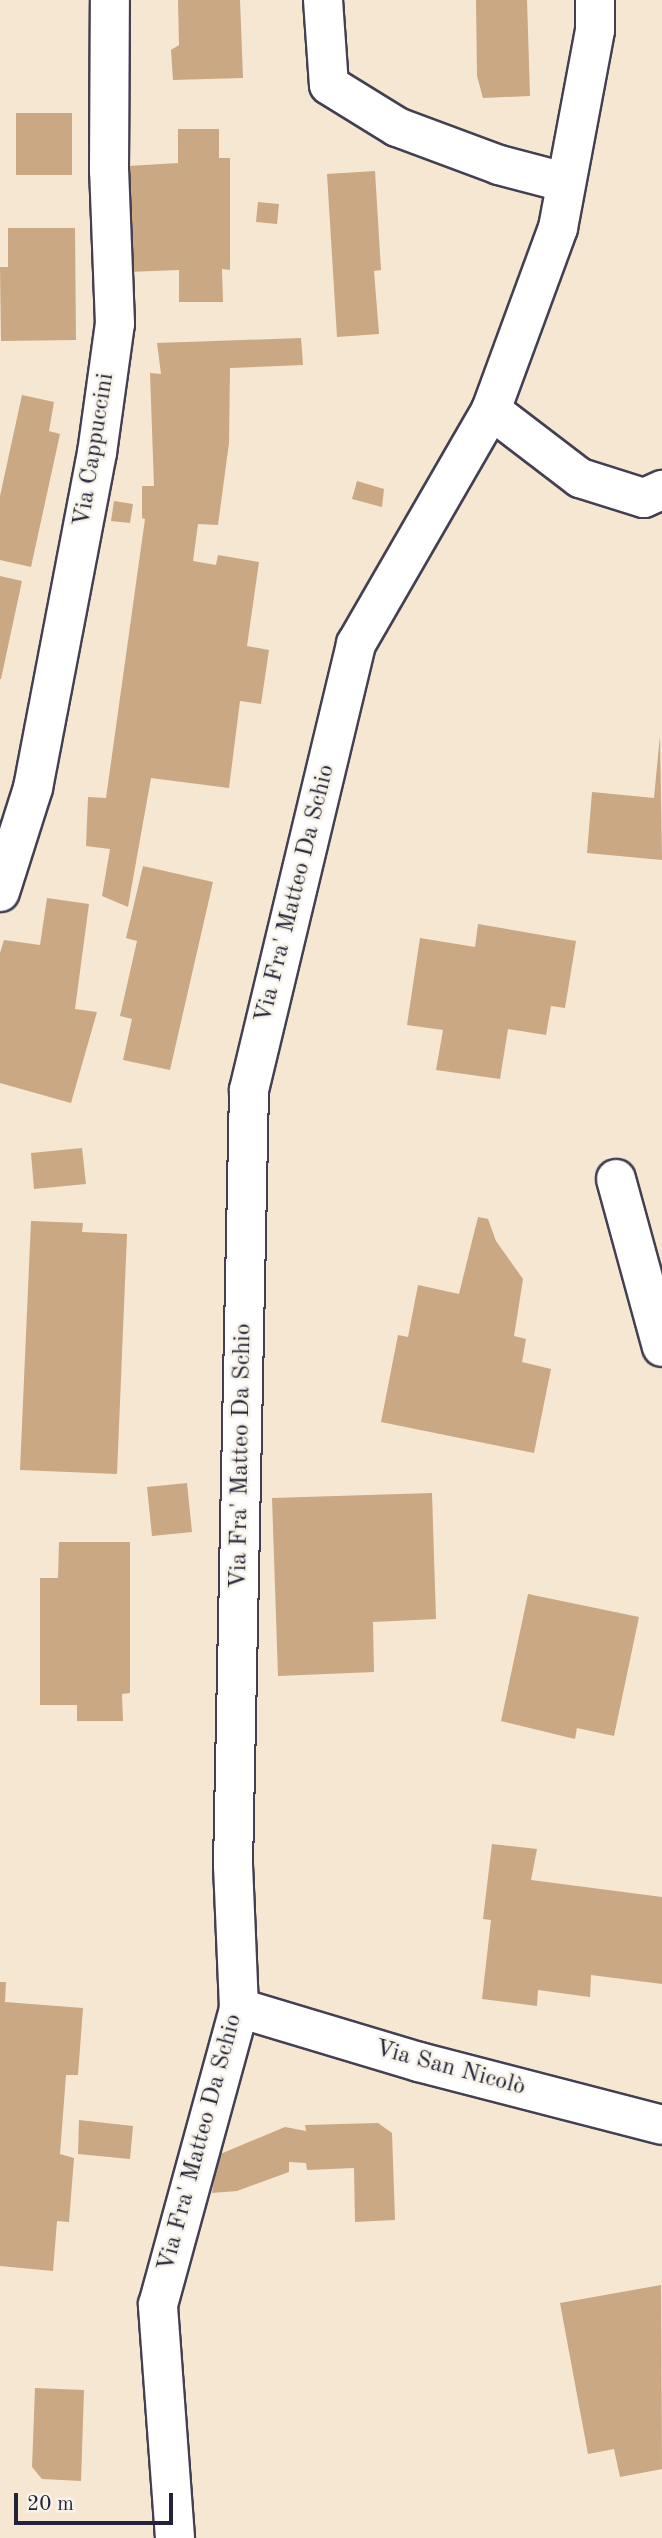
<!DOCTYPE html>
<meta charset="utf-8">
<style>
body{margin:0}
#map{position:relative;width:662px;height:2538px;overflow:hidden;background:#f6e7d3;font-family:"Old Standard TT",serif}
div>[style]{position:absolute}
.building>*{inset:0;background:#c9a883}
.roads{filter:drop-shadow(2px 0 #424052) drop-shadow(-2px 0 #424052) drop-shadow(0 2px #424052) drop-shadow(0 -2px #424052)}
.minor>*{height:38px;margin:-19px;padding:0 19px;transform-origin:19px;border-radius:19px;background:#fff}
span{translate:-50% -50%;white-space:nowrap;text-align:center;line-height:1.15;-webkit-text-stroke:5px #f7f3e8;paint-order:stroke}
.street-label{font-size:24px;color:#22223b}
.scale{position:absolute;left:14px;top:2493px;width:159px;height:32px;box-sizing:border-box;border:4px solid #22223b;border-top:0;padding-left:9px;font-size:21px;line-height:24px;white-space:nowrap;color:#22223b;-webkit-text-stroke:5px #f7f3e8;paint-order:stroke}
</style>
<div id="map">
<div class="building">
<i style="clip-path:polygon(178px 0,240px 0,243px 78px,173px 80px,171px 50px,179px 45px)"></i>
<i style="clip-path:polygon(476px 0,527px 0,530px 96px,483px 98px,477px 76px)"></i>
<i style="clip-path:polygon(16px 113px,72px 113px,72px 175px,16px 175px)"></i>
<i style="clip-path:polygon(178px 129px,219px 129px,219px 158px,230px 158px,230px 270px,222px 269px,223px 302px,179px 302px,179px 270px,128px 272px,128px 166px,178px 163px)"></i>
<i style="clip-path:polygon(375px 171px,381px 270px,374px 271px,379px 334px,337px 337px,327px 174px)"></i>
<i style="clip-path:polygon(258px 202px,279px 204px,277px 224px,256px 222px)"></i>
<i style="clip-path:polygon(8px 228px,75px 228px,76px 340px,1px 341px,0 267px,8px 267px)"></i>
<i style="clip-path:polygon(301px 338px,303px 365px,230px 368px,229px 443px,218px 525px,198px 524px,193px 561px,216px 565px,218px 555px,259px 562px,247px 646px,269px 650px,261px 704px,240px 701px,229px 788px,151px 778px,128px 907px,102px 896px,110px 849px,86px 846px,88px 797px,106px 798px,145px 519px,142px 518px,142px 486px,154px 486px,150px 373px,161px 374px,157px 343px)"></i>
<i style="clip-path:polygon(22px 395px,54px 402px,49px 431px,60px 434px,31px 567px,0 560px,0 496px)"></i>
<i style="clip-path:polygon(357px 481px,384px 489px,382px 507px,352px 499px)"></i>
<i style="clip-path:polygon(114px 501px,133px 504px,130px 523px,111px 521px)"></i>
<i style="clip-path:polygon(0 576px,22px 581px,1px 679px,0 679px)"></i>
<i style="clip-path:polygon(660px 735px,662px 860px,587px 853px,592px 792px,654px 798px)"></i>
<i style="clip-path:polygon(143px 866px,213px 882px,170px 1070px,123px 1060px,132px 1019px,120px 1016px,137px 941px,126px 938px)"></i>
<i style="clip-path:polygon(47px 898px,89px 904px,75px 1009px,97px 1012px,71px 1103px,0 1083px,0 953px,4px 940px,40px 945px)"></i>
<i style="clip-path:polygon(478px 924px,576px 941px,565px 1008px,551px 1006px,546px 1035px,508px 1029px,500px 1079px,436px 1070px,443px 1030px,407px 1025px,420px 938px,475px 947px)"></i>
<i style="clip-path:polygon(82px 1148px,86px 1184px,34px 1189px,31px 1153px)"></i>
<i style="clip-path:polygon(478px 1217px,488px 1219px,496px 1241px,523px 1279px,514px 1336px,526px 1339px,522px 1362px,551px 1369px,534px 1453px,381px 1422px,398px 1335px,408px 1337px,418px 1285px,459px 1294px)"></i>
<i style="clip-path:polygon(31px 1221px,83px 1223px,82px 1232px,127px 1234px,117px 1474px,20px 1470px)"></i>
<i style="clip-path:polygon(187px 1483px,192px 1532px,152px 1536px,147px 1487px)"></i>
<i style="clip-path:polygon(432px 1493px,436px 1619px,373px 1622px,374px 1672px,278px 1676px,272px 1498px)"></i>
<i style="clip-path:polygon(59px 1542px,130px 1542px,130px 1693px,122px 1694px,123px 1721px,77px 1721px,77px 1705px,40px 1705px,40px 1578px,58px 1578px)"></i>
<i style="clip-path:polygon(528px 1594px,639px 1617px,614px 1736px,577px 1728px,575px 1739px,501px 1721px)"></i>
<i style="clip-path:polygon(492px 1844px,537px 1849px,531px 1880px,662px 1897px,662px 1984px,591px 1975px,590px 1997px,538px 1990px,537px 2006px,482px 1999px,491px 1920px,483px 1919px)"></i>
<i style="clip-path:polygon(0 1982px,6px 1982px,5px 2002px,83px 2008px,78px 2075px,66px 2075px,60px 2154px,74px 2158px,69px 2222px,57px 2221px,53px 2271px,0 2266px)"></i>
<i style="clip-path:polygon(79px 2120px,133px 2126px,130px 2159px,78px 2154px)"></i>
<i style="clip-path:polygon(378px 2123px,392px 2133px,395px 2220px,355px 2222px,354px 2168px,307px 2170px,306px 2163px,289px 2162px,289px 2172px,237px 2191px,212px 2193px,218px 2155px,285px 2127px,306px 2131px,305px 2125px)"></i>
<i style="clip-path:polygon(661px 2285px,662px 2469px,620px 2477px,614px 2449px,588px 2454px,560px 2303px)"></i>
<i style="clip-path:polygon(35px 2388px,84px 2390px,81px 2481px,42px 2479px,32px 2467px)"></i>
</div>
<div class="roads">
<div class="minor">
<i style="left:323px;top:0;width:85px;rotate:86deg"></i>
<i style="left:329px;top:85px;width:80px;rotate:31.7deg"></i>
<i style="left:397px;top:127px;width:109px;rotate:20.4deg"></i>
<i style="left:499px;top:165px;width:67px;rotate:14.7deg"></i>
<i style="left:491px;top:410px;width:112px;rotate:37.4deg"></i>
<i style="left:580px;top:478px;width:67px;rotate:17.4deg"></i>
<i style="left:644px;top:498px;width:20px;rotate:-24deg"></i>
<i style="left:0;top:892px;width:109px;rotate:-72.4deg"></i>
<i style="left:33px;top:788px;width:341px;rotate:-79.2deg"></i>
<i style="left:97px;top:453px;width:130px;rotate:-82.1deg"></i>
<i style="left:115px;top:324px;width:153px;rotate:-92.2deg"></i>
<i style="left:109px;top:171px;width:171px;rotate:-89.7deg"></i>
<i style="left:616px;top:1179px;width:174px;rotate:74.7deg"></i>
<i style="left:239px;top:2008px;width:188px;rotate:16.7deg"></i>
<i style="left:419px;top:2062px;width:251px;rotate:14.5deg"></i>
<i style="left:175px;top:2538px;width:234px;rotate:-94.2deg"></i>
<i style="left:158px;top:2305px;width:308px;rotate:-74.7deg"></i>
<i style="left:239px;top:2008px;width:142px;rotate:-92.4deg"></i>
<i style="left:233px;top:1866px;width:776px;rotate:-88.82deg"></i>
<i style="left:249px;top:1090px;width:459px;rotate:-76.5deg"></i>
<i style="left:356px;top:644px;width:270px;rotate:-60deg"></i>
<i style="left:491px;top:410px;width:194px;rotate:-69.8deg"></i>
<i style="left:558px;top:228px;width:201px;rotate:-79.4deg"></i>
<i style="left:595px;top:30px;width:30px;rotate:-90deg"></i>
</div>
</div>
<div class="street-label">
<span style="left:95px;top:450px;rotate:-81deg">Via Cappuccini</span>
<span style="left:296px;top:894px;rotate:-76deg">Via Fra' Matteo Da Schio</span>
<span style="left:242px;top:1456px;rotate:-89deg">Via Fra' Matteo Da Schio</span>
<span style="left:450px;top:2069px;rotate:15deg">Via San Nicolò</span>
<span style="left:201px;top:2143px;rotate:-75deg">Via Fra' Matteo Da Schio</span>
</div>
<div class="scale">20 m</div>
</div>
